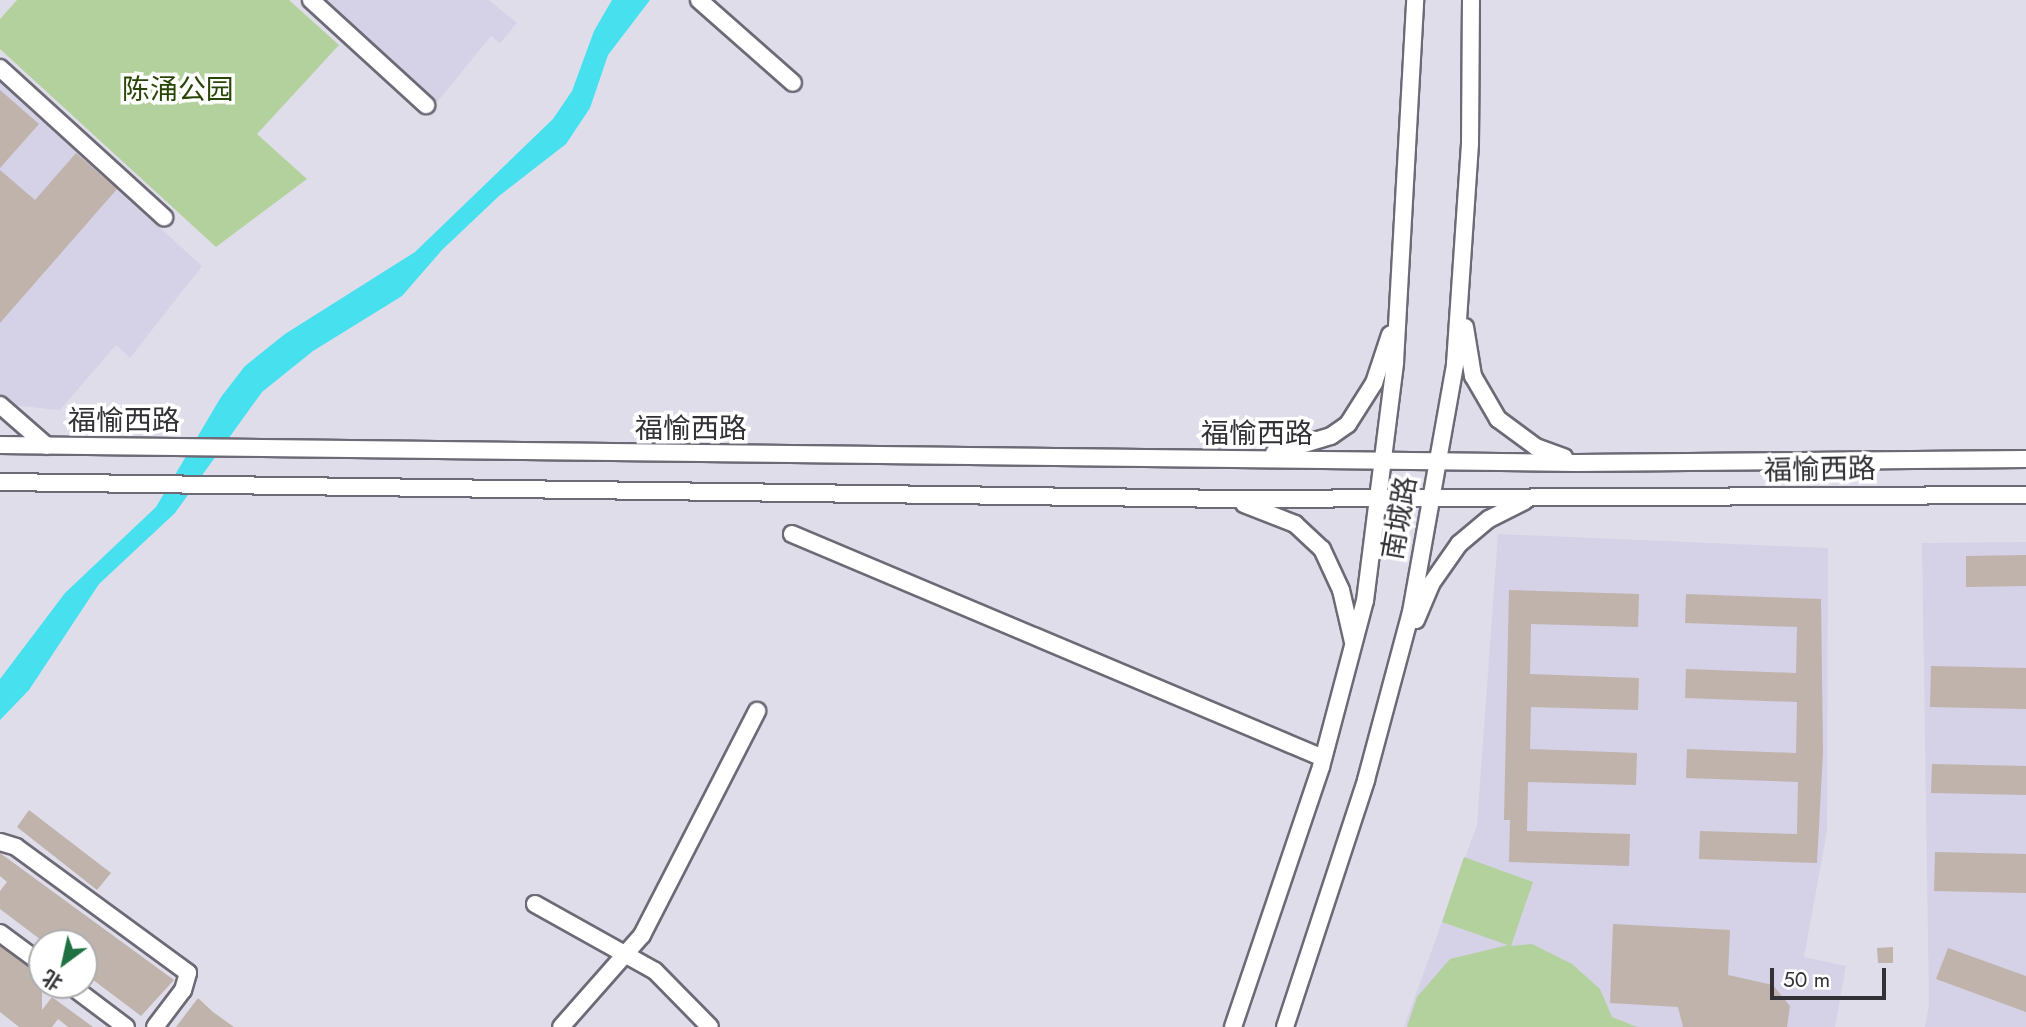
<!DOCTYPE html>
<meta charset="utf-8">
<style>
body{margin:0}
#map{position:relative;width:2026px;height:1027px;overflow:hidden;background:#e0ddeb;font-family:Jost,"Noto Sans SC",sans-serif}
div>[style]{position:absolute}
.built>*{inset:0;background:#d5d1e6}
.green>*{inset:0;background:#b3d19c}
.water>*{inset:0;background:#46e0ee}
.building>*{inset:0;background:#bfb3ab}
.roads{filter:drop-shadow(2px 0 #6d6a76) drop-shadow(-2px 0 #6d6a76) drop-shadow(0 2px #6d6a76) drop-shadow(0 -2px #6d6a76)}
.minor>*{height:16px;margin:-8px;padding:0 8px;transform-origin:8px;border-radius:8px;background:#fff}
span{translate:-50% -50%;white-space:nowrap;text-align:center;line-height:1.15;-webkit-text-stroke:7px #fff;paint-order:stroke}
.park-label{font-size:28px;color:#294606}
.street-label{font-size:28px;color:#323136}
.north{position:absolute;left:28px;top:929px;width:70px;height:70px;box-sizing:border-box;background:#fff;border:2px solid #adadaf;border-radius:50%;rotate:213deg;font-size:19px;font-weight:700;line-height:28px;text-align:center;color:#323136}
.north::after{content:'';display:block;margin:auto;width:24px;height:32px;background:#207142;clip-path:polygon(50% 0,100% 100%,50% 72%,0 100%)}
.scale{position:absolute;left:1770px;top:968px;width:116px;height:32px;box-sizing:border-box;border:4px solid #323136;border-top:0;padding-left:9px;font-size:21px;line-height:24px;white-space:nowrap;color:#323136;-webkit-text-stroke:5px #fff;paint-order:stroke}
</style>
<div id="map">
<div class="built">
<i style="clip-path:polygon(325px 0,489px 0,517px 23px,500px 43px,491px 36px,437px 102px)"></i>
<i style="clip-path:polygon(0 83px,202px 266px,130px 358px,116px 345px,60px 410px,0 404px)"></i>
<i style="clip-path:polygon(1498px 534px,1828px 548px,1827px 831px,1804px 957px,1846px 966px,1835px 1027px,1404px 1027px,1477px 825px)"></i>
<i style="clip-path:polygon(2026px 542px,2026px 1027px,1925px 1027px,1929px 1005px,1922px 543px)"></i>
</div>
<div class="green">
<i style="clip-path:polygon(17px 0,289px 0,339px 45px,257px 134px,307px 179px,216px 247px,0 49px,0 19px)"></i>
<i style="clip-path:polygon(1464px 857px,1533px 882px,1511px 946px,1532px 944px,1572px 964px,1600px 989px,1612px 1017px,1637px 1027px,1407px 1027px,1417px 997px,1450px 959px,1508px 945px,1442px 922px)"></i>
</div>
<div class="water">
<i style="clip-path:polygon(612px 0,650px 0,608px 55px,590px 108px,566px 144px,499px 196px,442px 250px,402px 296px,313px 351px,262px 392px,175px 513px,99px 584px,29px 690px,0 720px,0 679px,65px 593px,156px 507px,221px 397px,245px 366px,285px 334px,415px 252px,553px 119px,572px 91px,594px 31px)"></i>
</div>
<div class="building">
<i style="clip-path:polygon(0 90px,39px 124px,0 168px)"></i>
<i style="clip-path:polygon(76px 153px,117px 189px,0 323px,0 170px,35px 200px)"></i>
<i style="clip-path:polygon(2026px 555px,2026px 586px,1966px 587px,1966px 556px)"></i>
<i style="clip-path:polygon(1509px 590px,1639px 594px,1638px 627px,1531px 624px,1530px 674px,1639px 678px,1638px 710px,1531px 707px,1530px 749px,1637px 753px,1636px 785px,1528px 782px,1527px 831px,1630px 834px,1629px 866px,1509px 862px,1510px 820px,1504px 820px)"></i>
<i style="clip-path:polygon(1686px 594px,1821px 599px,1823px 753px,1817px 863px,1699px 859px,1700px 831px,1797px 834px,1798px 782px,1686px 778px,1687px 749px,1796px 753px,1797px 702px,1685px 698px,1686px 669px,1796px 673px,1797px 627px,1685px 623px)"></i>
<i style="clip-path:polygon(1931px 666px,2026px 668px,2026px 709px,1930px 707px)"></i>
<i style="clip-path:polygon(1932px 764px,2026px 766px,2026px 795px,1931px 793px)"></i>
<i style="clip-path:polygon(29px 810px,111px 873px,97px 890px,17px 827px)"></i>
<i style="clip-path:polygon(1935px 852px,2026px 854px,2026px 893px,1934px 891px)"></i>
<i style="clip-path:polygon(0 853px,174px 980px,141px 1016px,84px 973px,84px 943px,45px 943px,0 909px,0 891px,7px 882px,0 876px)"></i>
<i style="clip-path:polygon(1613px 924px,1730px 930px,1728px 975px,1773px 985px,1790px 1006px,1787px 1027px,1683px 1027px,1678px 1007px,1610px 1003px)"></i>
<i style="clip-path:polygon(0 946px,42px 975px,42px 1010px,52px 997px,93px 1027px,68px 1027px,58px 1019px,52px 1027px,19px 1027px,0 1012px)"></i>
<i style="clip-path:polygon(1893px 947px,1893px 963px,1878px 963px,1877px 948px)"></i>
<i style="clip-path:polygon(1948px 948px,2026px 976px,2026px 1012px,1936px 979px)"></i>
<i style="clip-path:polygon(198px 998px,213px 1012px,234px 1027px,176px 1027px)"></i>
</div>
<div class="roads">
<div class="minor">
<i style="left:311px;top:0;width:156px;rotate:42.4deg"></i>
<i style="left:699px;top:0;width:125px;rotate:41.4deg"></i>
<i style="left:0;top:68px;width:222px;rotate:42.3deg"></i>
<i style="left:1465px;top:327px;width:50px;rotate:80.7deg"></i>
<i style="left:1473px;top:376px;width:50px;rotate:59.8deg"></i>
<i style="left:1498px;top:419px;width:47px;rotate:36.4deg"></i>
<i style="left:1536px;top:447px;width:30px;rotate:20deg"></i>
<i style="left:0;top:405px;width:62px;rotate:41.1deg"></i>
<i style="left:0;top:445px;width:1576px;rotate:0.65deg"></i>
<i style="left:1576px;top:463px;width:450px;rotate:-0.5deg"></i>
<i style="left:1274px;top:453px;width:59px;rotate:-16.6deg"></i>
<i style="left:1331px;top:436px;width:21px;rotate:-35deg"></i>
<i style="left:1348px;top:424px;width:49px;rotate:-57.6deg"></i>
<i style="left:1374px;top:383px;width:51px;rotate:-71.6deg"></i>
<i style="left:0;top:482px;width:1236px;rotate:0.79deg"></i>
<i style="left:1236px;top:499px;width:790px;rotate:-0.29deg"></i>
<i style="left:1244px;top:504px;width:55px;rotate:21.4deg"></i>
<i style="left:1295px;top:524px;width:37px;rotate:43deg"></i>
<i style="left:1322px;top:549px;width:45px;rotate:65.1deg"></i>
<i style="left:1341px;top:590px;width:53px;rotate:77deg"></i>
<i style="left:792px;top:534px;width:576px;rotate:22.87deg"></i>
<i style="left:1416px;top:620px;width:39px;rotate:-67deg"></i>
<i style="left:1431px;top:584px;width:49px;rotate:-55deg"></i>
<i style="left:1459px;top:544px;width:39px;rotate:-40deg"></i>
<i style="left:1489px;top:519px;width:40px;rotate:-26.6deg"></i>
<i style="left:0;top:842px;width:17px;rotate:17deg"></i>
<i style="left:16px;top:847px;width:213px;rotate:36.2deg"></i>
<i style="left:188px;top:973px;width:18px;rotate:106deg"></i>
<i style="left:183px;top:990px;width:46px;rotate:127.1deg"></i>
<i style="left:535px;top:904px;width:137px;rotate:29.2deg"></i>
<i style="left:655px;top:971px;width:78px;rotate:45.5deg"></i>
<i style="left:0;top:933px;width:52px;rotate:36.4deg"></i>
<i style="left:70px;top:985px;width:70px;rotate:36.9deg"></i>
<i style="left:561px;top:1027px;width:123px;rotate:-48.6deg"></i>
<i style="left:642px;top:935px;width:252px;rotate:-62.8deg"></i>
<i style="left:1233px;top:1027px;width:274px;rotate:-71.3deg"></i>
<i style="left:1321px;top:767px;width:172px;rotate:-75.2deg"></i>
<i style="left:1365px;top:601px;width:241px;rotate:-82.8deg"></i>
<i style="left:1395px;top:362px;width:363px;rotate:-86.8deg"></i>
<i style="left:1285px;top:1027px;width:260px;rotate:-71.8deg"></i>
<i style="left:1366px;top:780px;width:174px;rotate:-75deg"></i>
<i style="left:1411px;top:612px;width:252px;rotate:-79.9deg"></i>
<i style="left:1455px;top:364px;width:222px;rotate:-86.1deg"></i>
<i style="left:1470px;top:143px;width:143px;rotate:-89.6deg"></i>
</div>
</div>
<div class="park-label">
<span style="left:178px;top:90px">陈涌公园</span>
</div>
<div class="street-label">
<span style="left:124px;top:421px">福愉西路</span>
<span style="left:691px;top:429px">福愉西路</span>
<span style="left:1257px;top:434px">福愉西路</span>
<span style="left:1820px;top:470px;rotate:-1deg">福愉西路</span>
<span style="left:1400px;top:518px;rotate:-80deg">南城路</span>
</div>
<div class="north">北</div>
<div class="scale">50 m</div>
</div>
